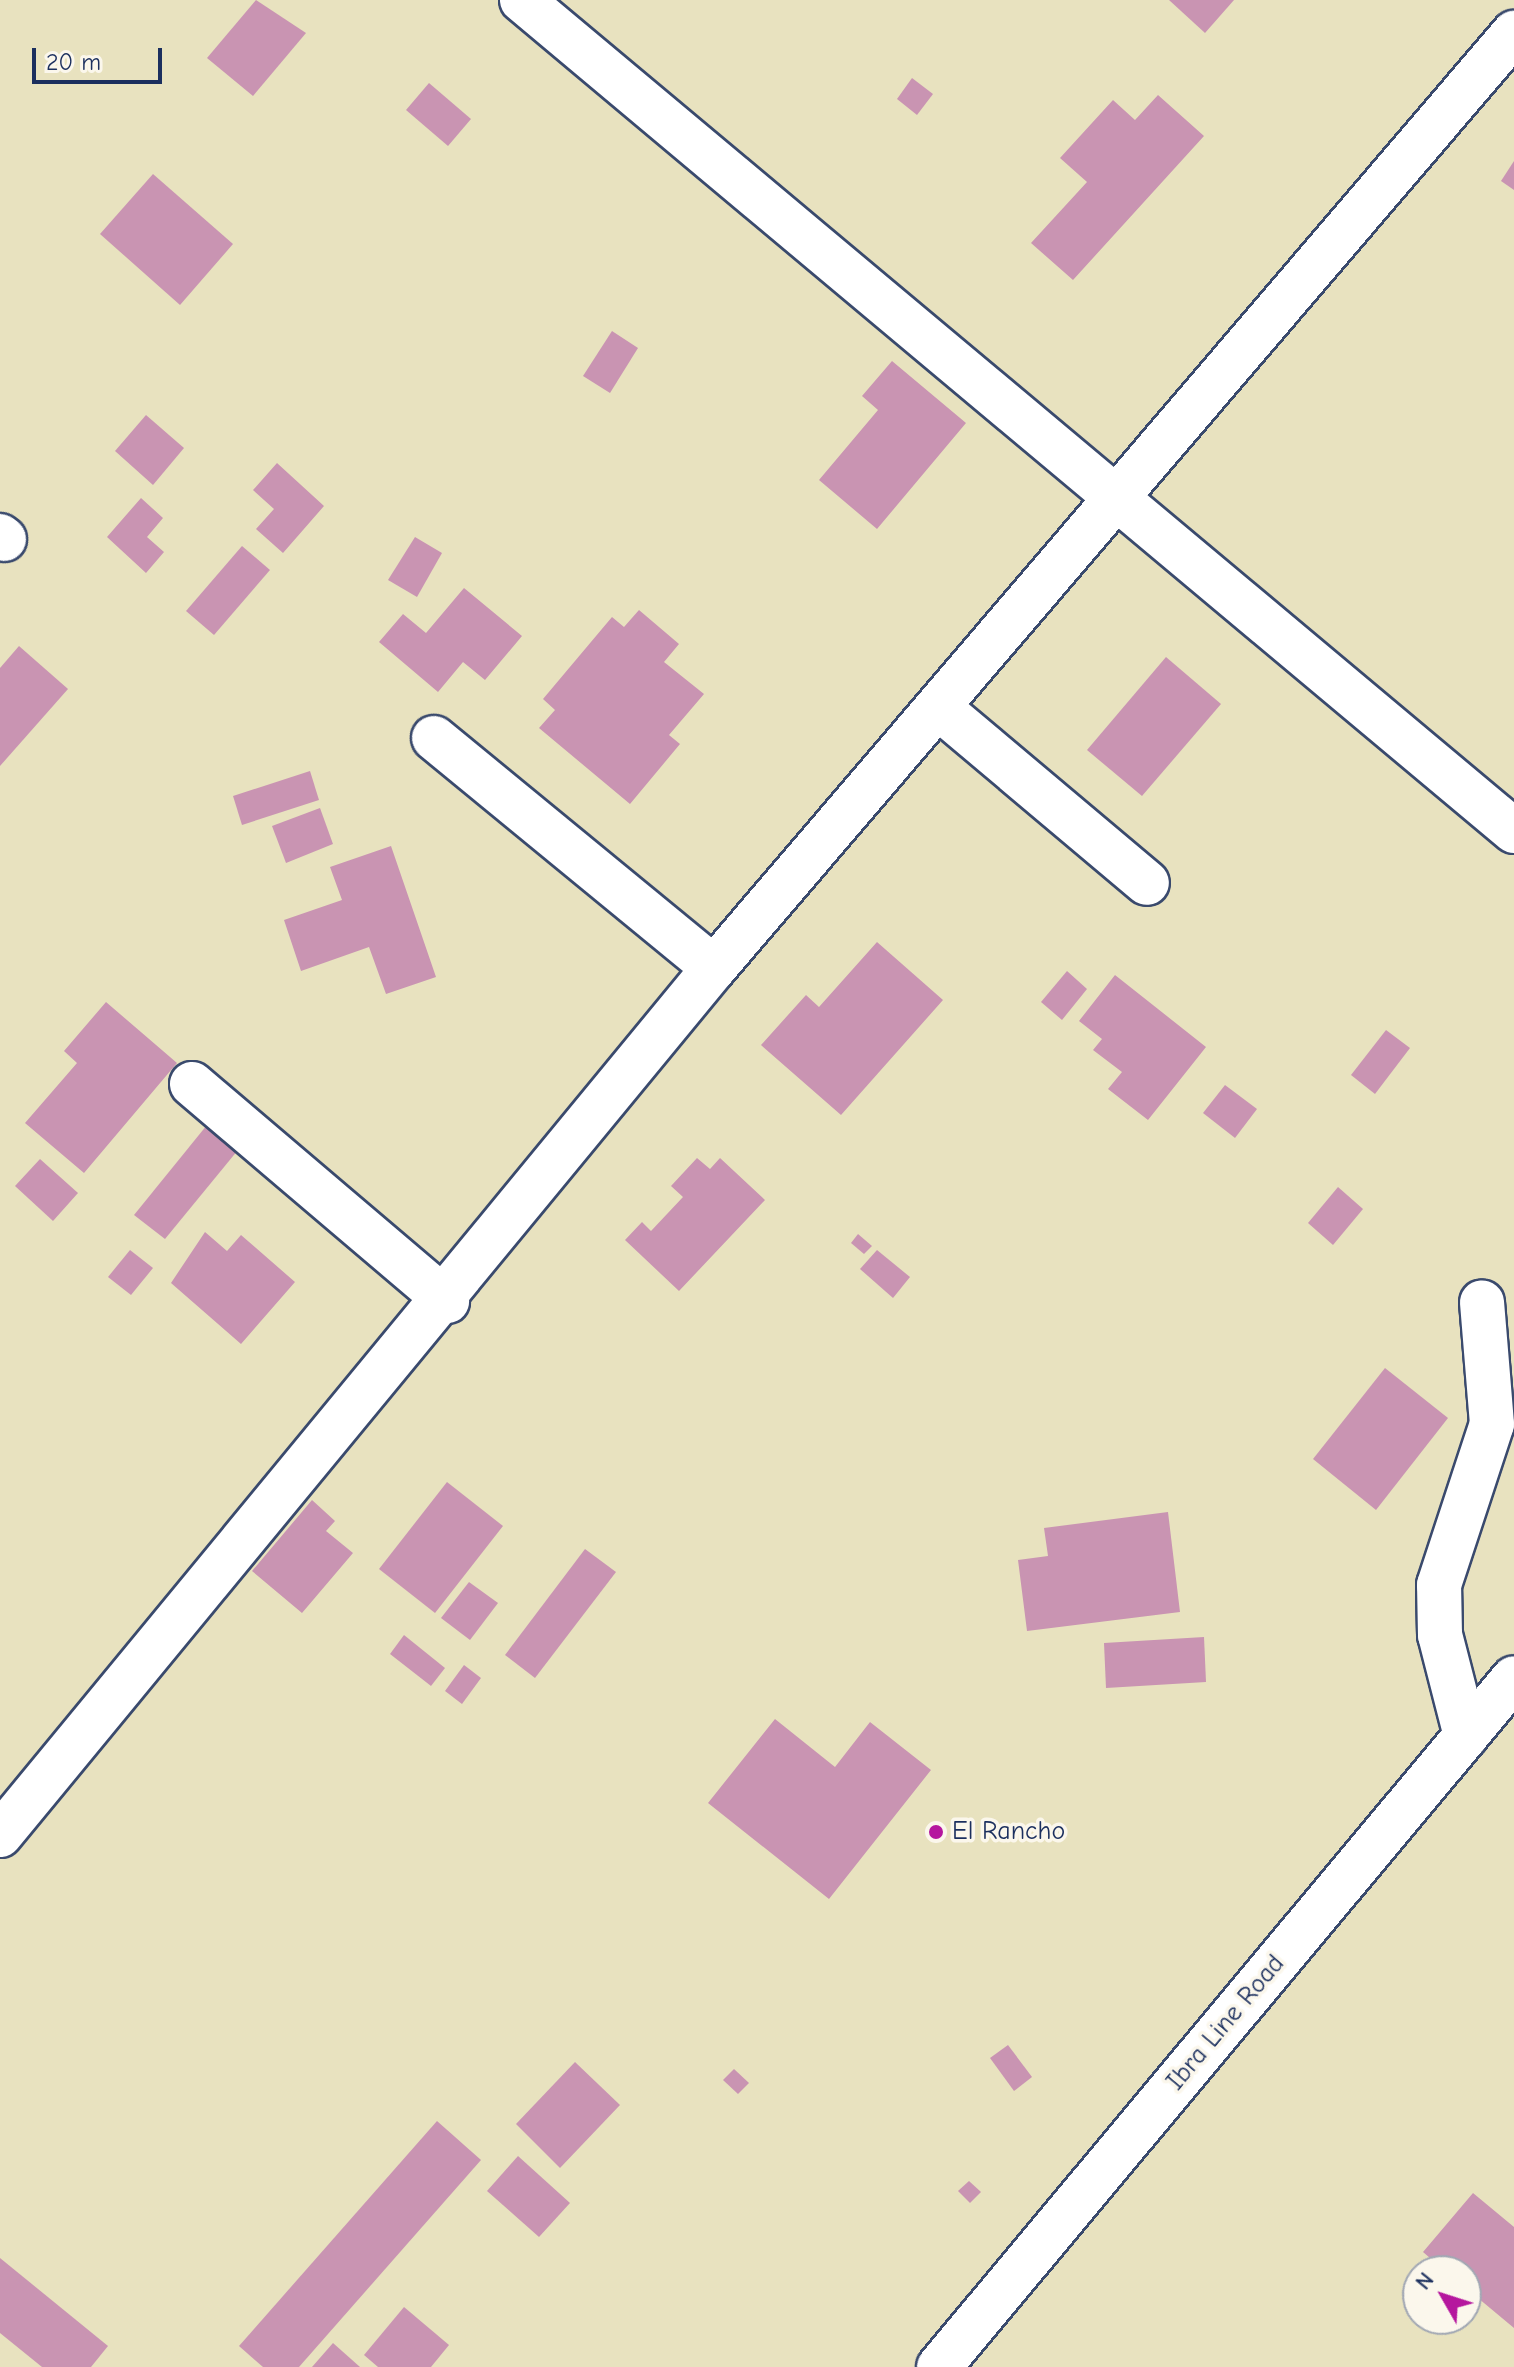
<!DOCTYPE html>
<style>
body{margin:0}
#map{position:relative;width:1514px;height:2367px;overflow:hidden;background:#e8e2bf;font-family:"Comic Neue",sans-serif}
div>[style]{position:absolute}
.building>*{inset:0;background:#c994b2}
.roads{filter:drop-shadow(2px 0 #3a4a6d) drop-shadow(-2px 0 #3a4a6d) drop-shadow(0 2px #3a4a6d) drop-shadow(0 -2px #3a4a6d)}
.street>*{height:44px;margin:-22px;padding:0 22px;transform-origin:22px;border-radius:22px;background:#fff}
.dots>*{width:22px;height:22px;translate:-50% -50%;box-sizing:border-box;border:4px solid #fbf7ec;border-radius:50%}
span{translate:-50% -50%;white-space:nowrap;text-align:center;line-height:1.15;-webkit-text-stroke:7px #fbf7ec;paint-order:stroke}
.poi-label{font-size:26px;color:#1b2f5e}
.left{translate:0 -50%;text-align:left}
.street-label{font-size:26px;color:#1b2f5e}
.north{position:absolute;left:1402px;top:2255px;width:80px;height:80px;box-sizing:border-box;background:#fbf7ec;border:2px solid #a1a7b3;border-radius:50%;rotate:309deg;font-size:22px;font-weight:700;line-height:32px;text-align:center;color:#1b2f5e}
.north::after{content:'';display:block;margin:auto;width:28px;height:36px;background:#b5179e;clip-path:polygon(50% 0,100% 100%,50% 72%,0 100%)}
.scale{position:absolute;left:32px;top:48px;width:130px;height:36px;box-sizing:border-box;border:4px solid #1b2f5e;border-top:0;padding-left:10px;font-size:24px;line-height:28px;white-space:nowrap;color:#1b2f5e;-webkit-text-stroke:6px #fbf7ec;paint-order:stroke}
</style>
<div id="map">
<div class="building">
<i style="clip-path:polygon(256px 0,306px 33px,253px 96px,207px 58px)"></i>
<i style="clip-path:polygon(1169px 0,1234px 0,1205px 33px)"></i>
<i style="clip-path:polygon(912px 78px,933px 94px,917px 115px,897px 99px)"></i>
<i style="clip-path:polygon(429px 83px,471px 119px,448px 146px,406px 110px)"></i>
<i style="clip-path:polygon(1158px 95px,1204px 136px,1073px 280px,1031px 243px,1087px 182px,1060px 158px,1113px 100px,1135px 120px)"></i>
<i style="clip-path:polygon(1514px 161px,1514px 190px,1501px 181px)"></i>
<i style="clip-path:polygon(153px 174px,233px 244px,180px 305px,100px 234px)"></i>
<i style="clip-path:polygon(612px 331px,638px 348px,610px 393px,583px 376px)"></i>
<i style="clip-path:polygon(892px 361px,966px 423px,877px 529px,819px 480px,878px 410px,862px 396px)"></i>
<i style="clip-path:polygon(146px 415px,184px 448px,153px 485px,115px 451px)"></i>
<i style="clip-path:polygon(277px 463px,324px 506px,283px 553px,256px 529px,274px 509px,253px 490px)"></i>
<i style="clip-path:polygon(141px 498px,163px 518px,147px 537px,164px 552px,146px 573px,107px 537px)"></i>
<i style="clip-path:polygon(415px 537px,442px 553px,417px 597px,388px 580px)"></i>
<i style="clip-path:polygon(242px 546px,270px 570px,214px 635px,186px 611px)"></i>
<i style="clip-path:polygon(464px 588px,522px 636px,485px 680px,463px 662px,438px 692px,379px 642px,403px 614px,426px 633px)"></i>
<i style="clip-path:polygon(639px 610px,679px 644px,664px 662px,704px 694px,669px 735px,680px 744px,630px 804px,539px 728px,555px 710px,543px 699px,612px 617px,624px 627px)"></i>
<i style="clip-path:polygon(19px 646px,68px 689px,0 766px,0 668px)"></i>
<i style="clip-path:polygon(1166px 657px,1221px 704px,1142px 796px,1087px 750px)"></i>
<i style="clip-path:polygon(310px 771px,319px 800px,242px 825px,233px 796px)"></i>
<i style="clip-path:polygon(320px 808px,333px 844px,286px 863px,272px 826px)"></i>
<i style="clip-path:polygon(391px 846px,436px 977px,386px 994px,369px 947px,301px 971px,284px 920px,342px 900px,330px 867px)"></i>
<i style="clip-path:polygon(877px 942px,943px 1000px,841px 1115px,761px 1045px,806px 995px,819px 1007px)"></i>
<i style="clip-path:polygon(1067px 971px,1087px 989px,1062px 1020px,1041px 1002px)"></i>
<i style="clip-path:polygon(1115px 975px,1206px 1047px,1148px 1120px,1108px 1089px,1122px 1072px,1093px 1050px,1102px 1039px,1079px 1021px)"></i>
<i style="clip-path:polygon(106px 1002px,177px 1063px,84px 1173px,25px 1123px,77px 1063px,64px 1051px)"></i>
<i style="clip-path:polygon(1386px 1030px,1410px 1048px,1375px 1094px,1351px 1075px)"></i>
<i style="clip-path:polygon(1225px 1085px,1257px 1109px,1235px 1138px,1203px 1113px)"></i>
<i style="clip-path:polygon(207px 1125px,238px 1150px,165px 1239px,134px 1215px)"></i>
<i style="clip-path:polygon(697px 1158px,710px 1169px,720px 1158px,765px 1200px,679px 1291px,625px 1240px,642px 1222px,651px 1231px,683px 1197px,671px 1186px)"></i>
<i style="clip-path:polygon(40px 1159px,78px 1193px,53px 1221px,15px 1186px)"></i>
<i style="clip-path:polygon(1338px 1187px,1363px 1209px,1333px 1245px,1308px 1223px)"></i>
<i style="clip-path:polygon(205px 1232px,227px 1251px,241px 1235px,295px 1282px,241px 1344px,171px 1283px)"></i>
<i style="clip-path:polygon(858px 1234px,872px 1246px,864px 1254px,851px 1243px)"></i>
<i style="clip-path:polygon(130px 1250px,153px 1268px,131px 1295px,108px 1277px)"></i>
<i style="clip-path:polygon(877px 1250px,910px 1277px,893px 1298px,860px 1269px)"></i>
<i style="clip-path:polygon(1385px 1368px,1448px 1418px,1376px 1510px,1313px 1459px)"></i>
<i style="clip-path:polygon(447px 1482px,503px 1526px,435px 1613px,379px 1569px)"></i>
<i style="clip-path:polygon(312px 1500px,335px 1521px,326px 1531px,353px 1553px,302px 1613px,252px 1571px)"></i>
<i style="clip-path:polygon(1168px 1512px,1180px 1612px,1027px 1631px,1018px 1560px,1048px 1556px,1044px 1528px)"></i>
<i style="clip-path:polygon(585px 1549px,616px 1572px,535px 1678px,505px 1655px)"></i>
<i style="clip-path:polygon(469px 1582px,498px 1603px,470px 1640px,441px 1618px)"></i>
<i style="clip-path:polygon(404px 1635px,445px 1668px,431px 1686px,390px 1654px)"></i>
<i style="clip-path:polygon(1204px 1637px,1206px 1682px,1106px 1688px,1104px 1643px)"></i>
<i style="clip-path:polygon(464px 1665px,481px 1678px,462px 1704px,445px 1691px)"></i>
<i style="clip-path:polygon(775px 1719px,835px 1767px,870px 1722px,931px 1770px,829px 1899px,708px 1803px)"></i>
<i style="clip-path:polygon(1008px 2045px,1032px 2077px,1014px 2091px,990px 2058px)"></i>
<i style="clip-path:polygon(575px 2062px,620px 2105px,560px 2168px,516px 2124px)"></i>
<i style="clip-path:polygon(734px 2069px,749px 2083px,738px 2094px,723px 2080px)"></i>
<i style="clip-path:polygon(437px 2121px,481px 2160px,299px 2367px,263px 2367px,239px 2346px)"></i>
<i style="clip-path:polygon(518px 2156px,570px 2203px,539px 2237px,487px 2191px)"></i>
<i style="clip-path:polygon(969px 2181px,981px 2192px,970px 2203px,958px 2191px)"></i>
<i style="clip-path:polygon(1473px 2193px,1514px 2227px,1514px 2328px,1466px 2288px,1466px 2271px,1445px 2271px,1423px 2252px)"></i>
<i style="clip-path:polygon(0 2258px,108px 2346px,91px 2367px,42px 2367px,0 2333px)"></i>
<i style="clip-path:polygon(404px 2307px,449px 2345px,431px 2367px,378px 2367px,364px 2355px)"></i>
<i style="clip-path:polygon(333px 2343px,360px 2367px,312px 2367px)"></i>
</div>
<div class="roads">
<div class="street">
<i style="left:522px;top:0;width:1294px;rotate:39.95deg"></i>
<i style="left:0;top:536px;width:5px;rotate:37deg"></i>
<i style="left:938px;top:707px;width:273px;rotate:40.1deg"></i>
<i style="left:434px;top:738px;width:362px;rotate:39.4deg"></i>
<i style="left:192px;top:1084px;width:335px;rotate:40.4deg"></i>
<i style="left:1466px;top:1736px;width:104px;rotate:-104.4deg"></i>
<i style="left:1440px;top:1635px;width:50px;rotate:-91.1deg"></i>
<i style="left:1439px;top:1585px;width:169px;rotate:-71.8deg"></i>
<i style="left:1492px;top:1424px;width:122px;rotate:-94.7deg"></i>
<i style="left:0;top:1835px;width:1123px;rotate:-50.53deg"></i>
<i style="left:714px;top:968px;width:1231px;rotate:-49.45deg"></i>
<i style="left:939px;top:2367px;width:897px;rotate:-50.15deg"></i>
</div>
</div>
<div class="dots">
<i style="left:936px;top:1832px;background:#b5179e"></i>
</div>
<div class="poi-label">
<span class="left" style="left:952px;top:1832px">El Rancho</span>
</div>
<div class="street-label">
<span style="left:1226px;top:2023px;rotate:-50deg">Ibra Line Road</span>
</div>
<div class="north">N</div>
<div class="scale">20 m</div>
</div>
